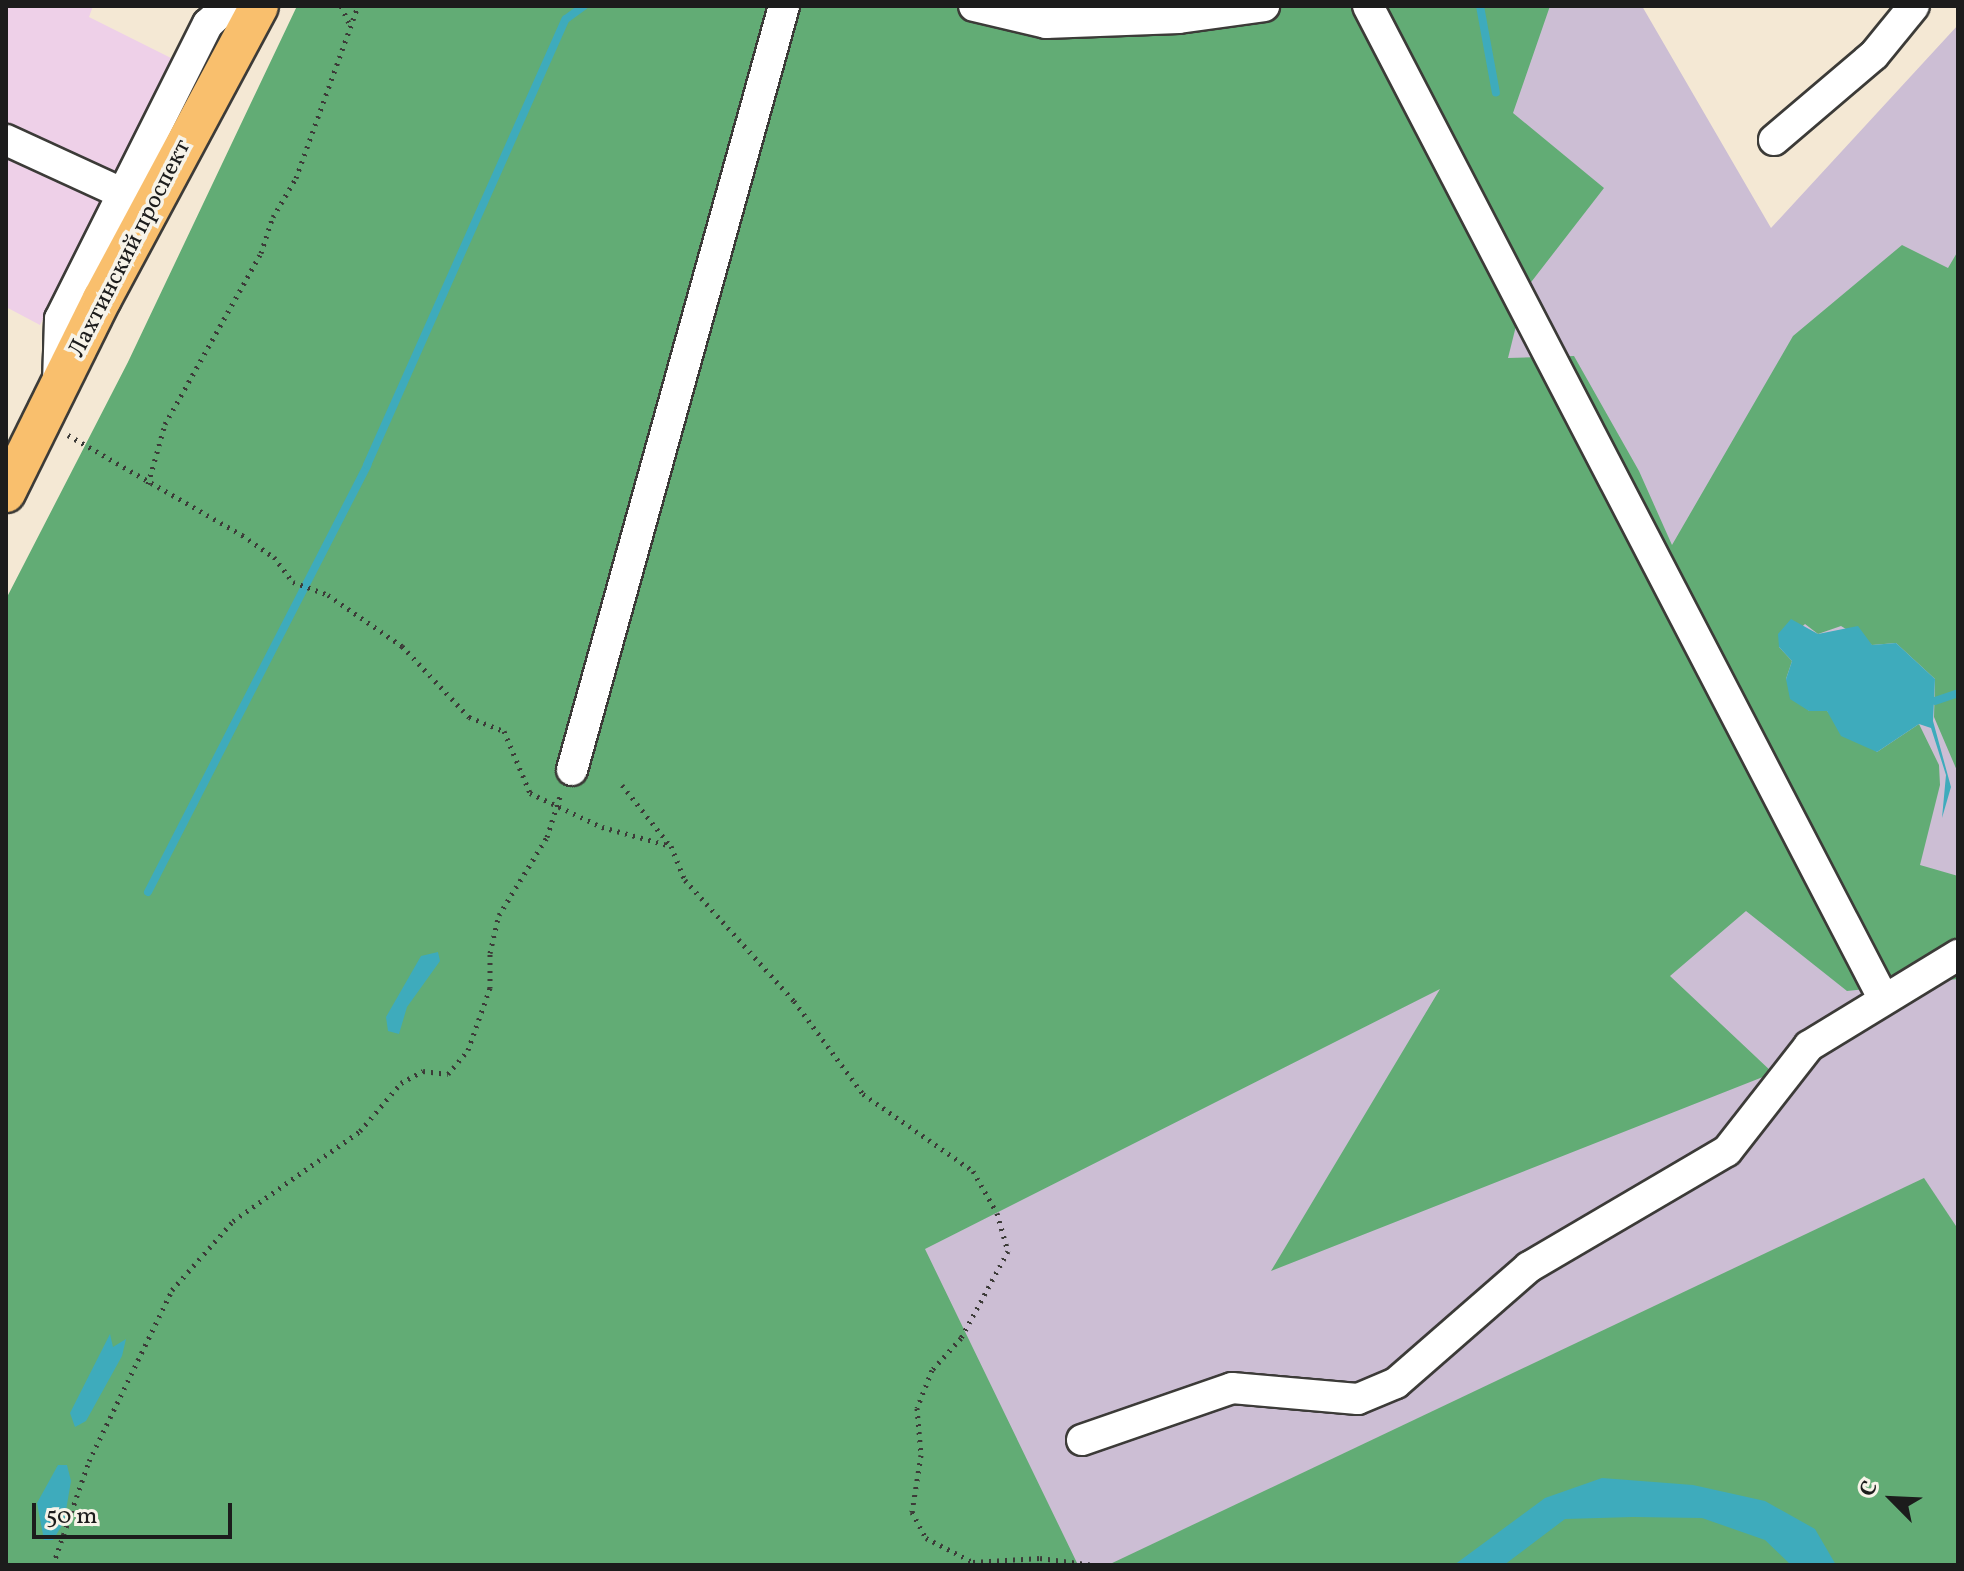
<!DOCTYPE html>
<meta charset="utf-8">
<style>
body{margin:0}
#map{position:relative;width:1964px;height:1571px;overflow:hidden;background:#f4e8d4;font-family:Vollkorn,serif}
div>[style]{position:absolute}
.built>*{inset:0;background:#eed0e8}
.industrial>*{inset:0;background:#ccbed4}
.forest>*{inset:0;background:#62ac75}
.water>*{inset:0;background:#3eabbc}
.stream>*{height:8px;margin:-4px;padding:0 4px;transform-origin:4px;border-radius:4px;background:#3eabbc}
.path>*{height:5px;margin-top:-2.5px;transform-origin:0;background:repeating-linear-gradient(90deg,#3c3b38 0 2px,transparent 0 8px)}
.roads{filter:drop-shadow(2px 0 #3c3b38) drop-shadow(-2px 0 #3c3b38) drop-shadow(0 2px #3c3b38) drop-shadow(0 -2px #3c3b38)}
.minor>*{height:30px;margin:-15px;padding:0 15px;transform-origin:15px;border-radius:15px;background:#fff}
.major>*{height:38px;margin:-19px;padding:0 19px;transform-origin:19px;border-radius:19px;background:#f9bf6d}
span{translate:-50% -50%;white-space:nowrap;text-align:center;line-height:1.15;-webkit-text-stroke:7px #f7f3e8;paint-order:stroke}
.street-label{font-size:24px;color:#1c1c1c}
.frame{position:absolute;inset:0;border:8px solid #1c1c1c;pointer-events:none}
.north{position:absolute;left:1852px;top:1459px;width:80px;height:80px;-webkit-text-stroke:6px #f7f3e8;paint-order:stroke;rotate:294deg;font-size:22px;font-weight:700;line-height:32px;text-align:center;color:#1c1c1c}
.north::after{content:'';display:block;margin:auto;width:28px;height:36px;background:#1c1c1c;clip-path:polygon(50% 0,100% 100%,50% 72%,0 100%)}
.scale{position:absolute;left:32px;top:1503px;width:200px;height:36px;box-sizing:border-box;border:4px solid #1c1c1c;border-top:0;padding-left:10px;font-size:24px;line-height:28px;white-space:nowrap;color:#1c1c1c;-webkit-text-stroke:6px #f7f3e8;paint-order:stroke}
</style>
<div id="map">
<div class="built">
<i style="clip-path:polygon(6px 6px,93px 6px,89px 17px,175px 60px,40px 325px,6px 307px)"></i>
</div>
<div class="industrial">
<i style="clip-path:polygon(708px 6px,1642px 6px,1771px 228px,1958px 25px,1958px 1565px,410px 1565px)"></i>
</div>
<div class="forest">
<i style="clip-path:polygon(297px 6px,1550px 6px,1513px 113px,1604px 188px,1525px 290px,1508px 358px,1574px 356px,1639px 471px,1672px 545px,1793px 336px,1902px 245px,1948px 268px,1958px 251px,1958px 773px,1934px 717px,1935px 679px,1896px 643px,1872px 645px,1841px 626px,1818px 634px,1805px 624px,1779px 647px,1792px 661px,1786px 679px,1809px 711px,1827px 711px,1877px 752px,1919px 724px,1939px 765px,1940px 785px,1920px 865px,1958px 876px,1958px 979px,1847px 991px,1746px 911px,1670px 976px,1773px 1073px,1271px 1271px,1440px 989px,925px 1249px,1078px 1565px,6px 1565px,6px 599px,128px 362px)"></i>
<i style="clip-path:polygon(1924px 1178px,1958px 1229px,1958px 1565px,1108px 1565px)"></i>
</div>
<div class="water">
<i style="clip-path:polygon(1791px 619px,1818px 634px,1858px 626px,1872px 645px,1896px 643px,1935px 679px,1933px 721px,1951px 787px,1942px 818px,1946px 775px,1931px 728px,1919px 724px,1877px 752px,1841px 736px,1827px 711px,1809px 711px,1790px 699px,1786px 679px,1792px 661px,1779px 647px,1778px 634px)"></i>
<i style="clip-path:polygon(438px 952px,440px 961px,407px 1007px,399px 1034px,388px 1031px,386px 1017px,421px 956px)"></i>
<i style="clip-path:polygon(110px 1334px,113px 1347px,126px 1339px,122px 1356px,86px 1421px,75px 1427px,70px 1413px)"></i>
<i style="clip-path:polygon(58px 1465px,67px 1465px,71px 1481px,64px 1522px,53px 1540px,44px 1540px,37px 1503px)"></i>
<i style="clip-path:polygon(1602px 1478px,1693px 1485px,1765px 1501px,1815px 1529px,1836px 1565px,1791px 1565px,1765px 1540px,1702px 1518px,1633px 1517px,1565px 1519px,1504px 1565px,1454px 1565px,1545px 1498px)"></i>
</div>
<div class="stream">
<i style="left:1480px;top:6px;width:88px;rotate:79.6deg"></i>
<i style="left:1935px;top:701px;width:24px;rotate:-19deg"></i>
<i style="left:148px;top:892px;width:480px;rotate:-62.8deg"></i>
<i style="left:367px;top:465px;width:488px;rotate:-66deg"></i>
<i style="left:566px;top:19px;width:22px;rotate:-36deg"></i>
</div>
<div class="path">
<i style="left:341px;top:6px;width:21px;rotate:65deg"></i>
<i style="left:68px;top:435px;width:201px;rotate:29.9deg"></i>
<i style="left:242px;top:535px;width:39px;rotate:35deg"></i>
<i style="left:274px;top:557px;width:31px;rotate:53deg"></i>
<i style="left:293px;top:582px;width:37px;rotate:20deg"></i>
<i style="left:328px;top:595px;width:90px;rotate:34.6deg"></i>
<i style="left:402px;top:646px;width:98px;rotate:46.7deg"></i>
<i style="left:469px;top:717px;width:38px;rotate:22deg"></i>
<i style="left:504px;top:731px;width:67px;rotate:67.2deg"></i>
<i style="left:530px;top:793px;width:80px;rotate:25.3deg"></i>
<i style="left:602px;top:827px;width:72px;rotate:15.4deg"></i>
<i style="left:671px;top:846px;width:37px;rotate:68deg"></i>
<i style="left:685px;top:880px;width:163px;rotate:48deg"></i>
<i style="left:794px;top:1001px;width:116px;rotate:53.4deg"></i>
<i style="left:863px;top:1094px;width:134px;rotate:35deg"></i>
<i style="left:973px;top:1171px;width:48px;rotate:60.3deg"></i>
<i style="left:997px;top:1213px;width:40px;rotate:74deg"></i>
<i style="left:1008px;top:1251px;width:99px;rotate:118.4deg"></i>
<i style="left:961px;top:1338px;width:43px;rotate:132.2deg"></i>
<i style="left:932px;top:1370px;width:41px;rotate:111.5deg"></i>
<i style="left:917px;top:1408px;width:47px;rotate:85.1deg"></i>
<i style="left:921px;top:1455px;width:58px;rotate:99deg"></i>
<i style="left:912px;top:1512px;width:30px;rotate:62deg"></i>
<i style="left:926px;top:1538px;width:53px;rotate:27.1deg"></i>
<i style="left:973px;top:1562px;width:67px;rotate:-3.4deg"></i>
<i style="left:1040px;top:1558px;width:54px;rotate:7.4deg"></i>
<i style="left:148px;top:484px;width:62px;rotate:-74.2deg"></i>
<i style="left:165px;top:424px;width:196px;rotate:-60.7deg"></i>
<i style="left:261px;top:253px;width:38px;rotate:-72deg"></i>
<i style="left:273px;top:217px;width:45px;rotate:-59.5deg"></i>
<i style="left:296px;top:178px;width:183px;rotate:-70.2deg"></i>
<i style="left:622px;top:785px;width:75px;rotate:51.5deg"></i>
<i style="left:53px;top:1565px;width:110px;rotate:-70.9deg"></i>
<i style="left:89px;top:1461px;width:190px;rotate:-64.1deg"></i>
<i style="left:172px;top:1290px;width:92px;rotate:-48.5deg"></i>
<i style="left:233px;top:1221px;width:156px;rotate:-35.3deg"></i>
<i style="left:360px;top:1131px;width:63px;rotate:-49.5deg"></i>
<i style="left:401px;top:1083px;width:25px;rotate:-29deg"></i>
<i style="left:423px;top:1071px;width:25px;rotate:7deg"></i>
<i style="left:448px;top:1074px;width:31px;rotate:-50deg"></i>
<i style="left:468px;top:1050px;width:66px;rotate:-70.5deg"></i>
<i style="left:490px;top:988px;width:35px;rotate:-90deg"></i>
<i style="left:490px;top:953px;width:39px;rotate:-77deg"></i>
<i style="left:499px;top:915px;width:92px;rotate:-58.4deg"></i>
<i style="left:547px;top:837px;width:46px;rotate:-72.3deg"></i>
</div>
<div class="roads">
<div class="minor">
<i style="left:974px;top:6px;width:74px;rotate:13.3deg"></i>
<i style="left:1046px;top:23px;width:133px;rotate:-2.2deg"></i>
<i style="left:1179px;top:18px;width:86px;rotate:-8deg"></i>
<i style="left:1368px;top:6px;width:1118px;rotate:62.56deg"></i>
<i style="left:6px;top:140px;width:128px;rotate:24.6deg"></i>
<i style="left:1774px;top:140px;width:131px;rotate:-40.4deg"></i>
<i style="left:1874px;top:55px;width:63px;rotate:-50.8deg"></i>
<i style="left:58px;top:383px;width:64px;rotate:-88.2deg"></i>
<i style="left:60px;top:319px;width:330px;rotate:-63.4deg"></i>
<i style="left:208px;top:24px;width:26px;rotate:-43deg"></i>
<i style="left:572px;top:770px;width:793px;rotate:-74.49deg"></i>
<i style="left:1082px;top:1440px;width:159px;rotate:-19.1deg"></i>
<i style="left:1232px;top:1388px;width:126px;rotate:5deg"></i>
<i style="left:1358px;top:1399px;width:41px;rotate:-22.8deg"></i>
<i style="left:1396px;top:1383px;width:176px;rotate:-41.1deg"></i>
<i style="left:1529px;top:1267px;width:229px;rotate:-30.4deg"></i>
<i style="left:1727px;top:1151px;width:133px;rotate:-52deg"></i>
<i style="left:1809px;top:1046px;width:175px;rotate:-31.4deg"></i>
</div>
<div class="major">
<i style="left:6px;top:493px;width:216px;rotate:-63.7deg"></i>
<i style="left:102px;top:299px;width:332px;rotate:-61.8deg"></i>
</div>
</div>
<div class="street-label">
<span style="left:131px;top:249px;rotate:-63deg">Лахтинский проспект</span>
</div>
<div class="frame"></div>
<div class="north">С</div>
<div class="scale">50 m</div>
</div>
